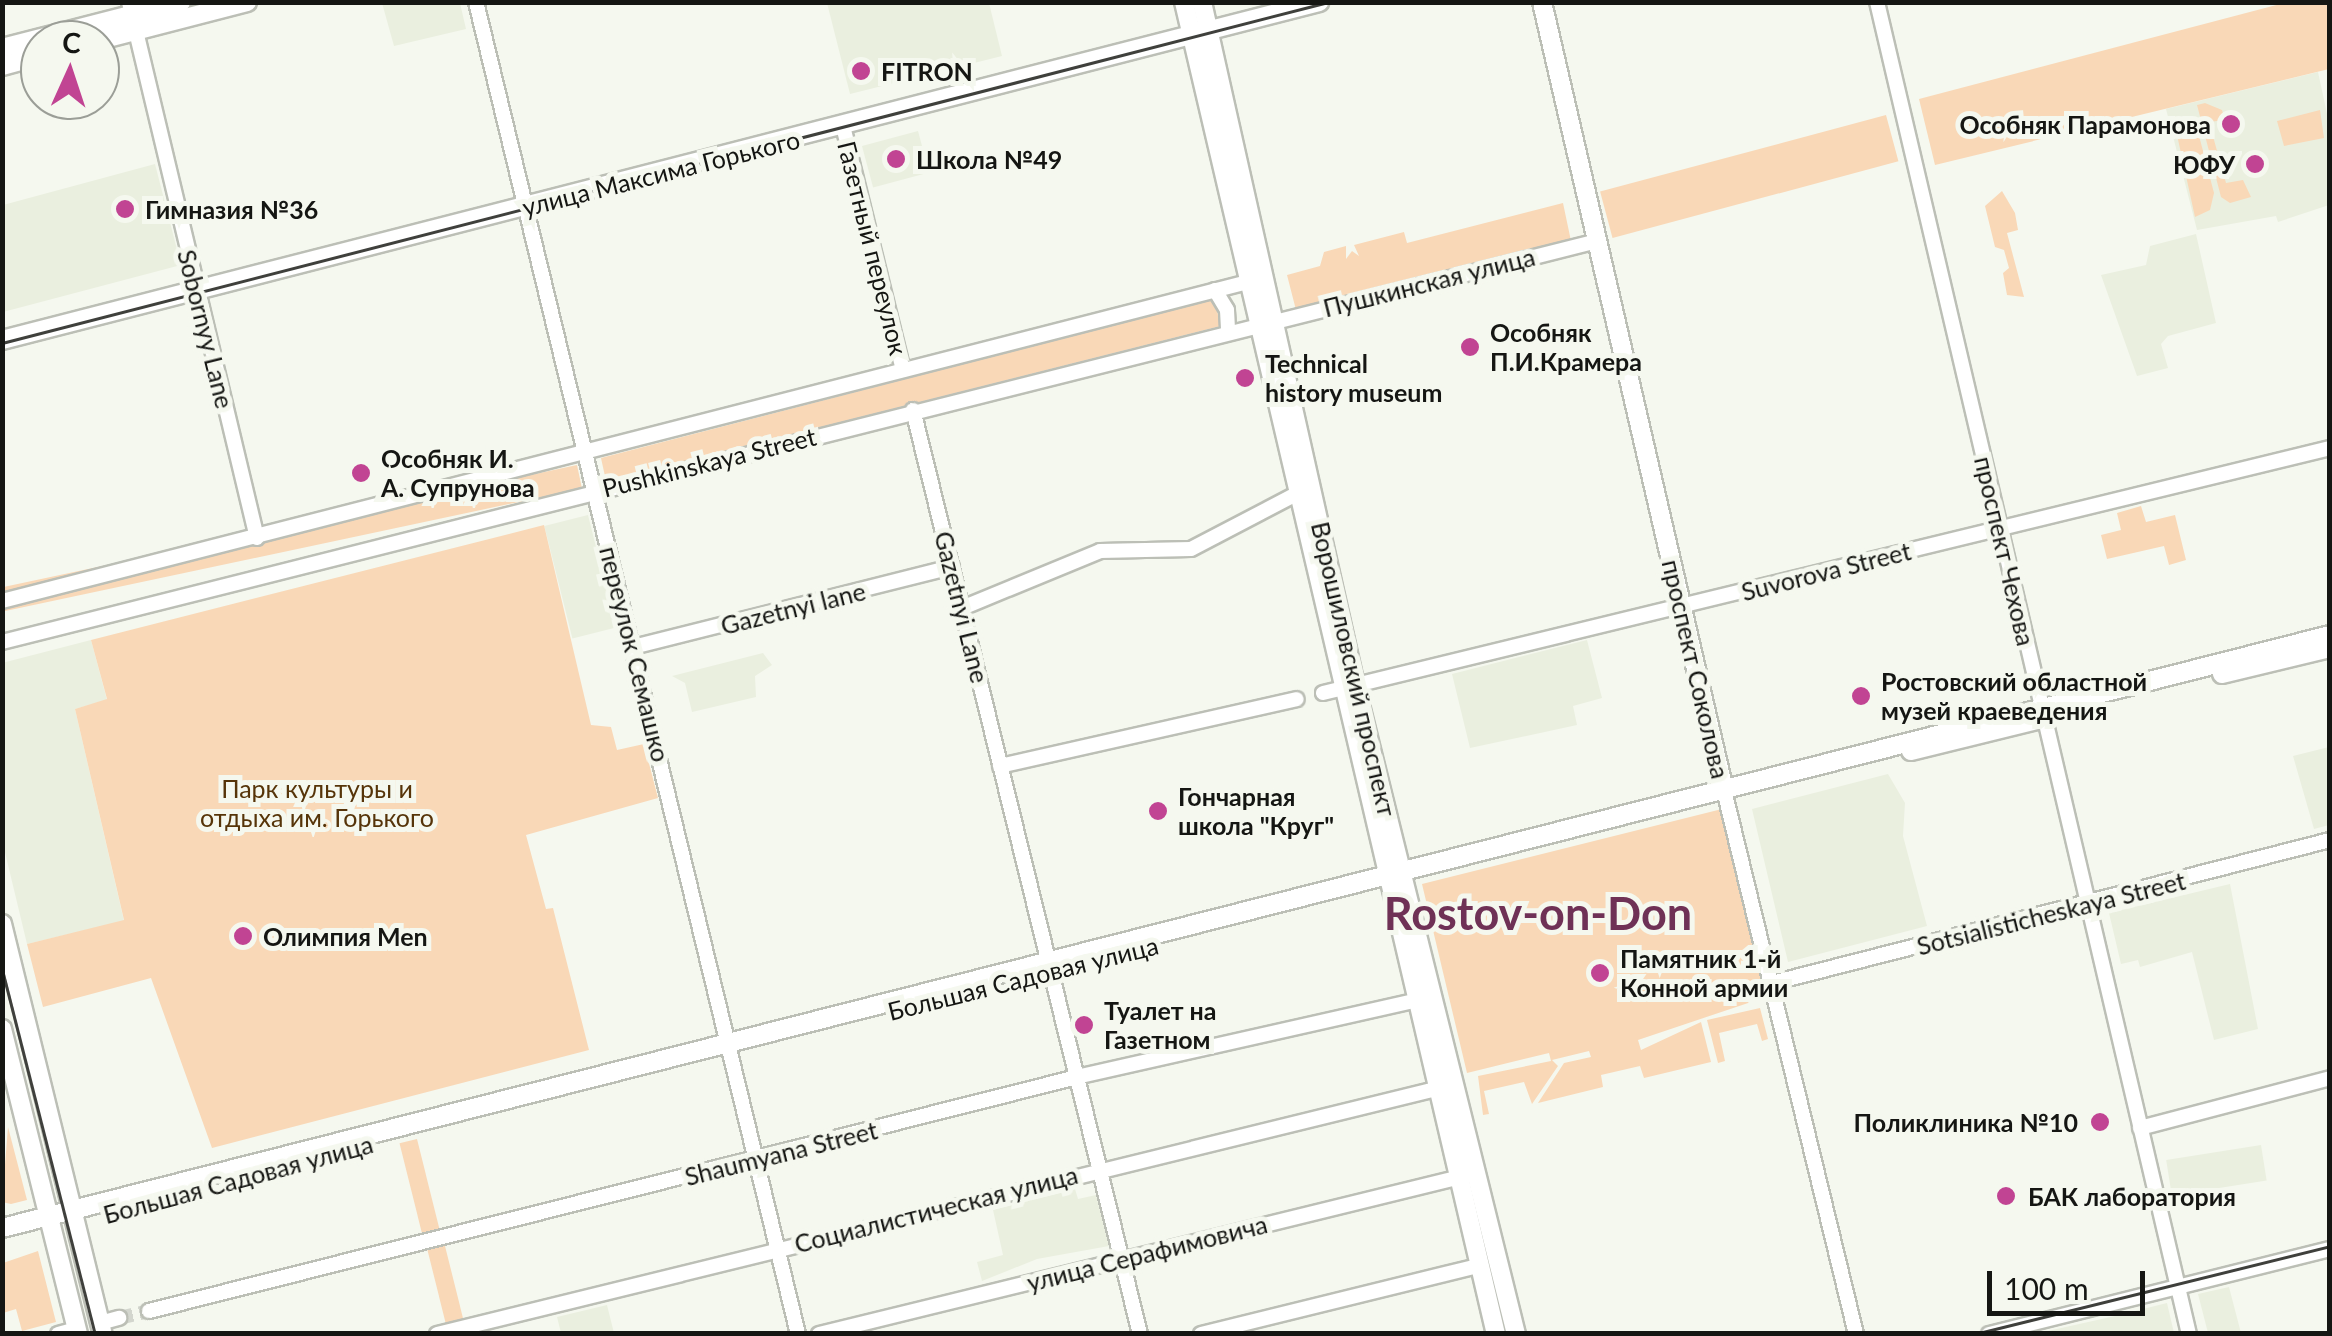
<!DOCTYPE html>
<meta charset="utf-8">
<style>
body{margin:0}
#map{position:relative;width:2332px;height:1336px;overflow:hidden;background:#f5f8ef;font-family:Lato,sans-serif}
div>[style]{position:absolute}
.built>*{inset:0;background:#eaefdf;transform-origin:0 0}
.green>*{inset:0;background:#f9d8b7;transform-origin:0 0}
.minor-tunnel>*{height:14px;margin-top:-7px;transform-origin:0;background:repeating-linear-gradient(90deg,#d3d6ce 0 14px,transparent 0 21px)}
.roads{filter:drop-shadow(2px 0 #bcbfb6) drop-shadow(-2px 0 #bcbfb6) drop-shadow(0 2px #bcbfb6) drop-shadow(0 -2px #bcbfb6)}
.minor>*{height:14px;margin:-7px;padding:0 7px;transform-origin:7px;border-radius:7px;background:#fff}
.major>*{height:18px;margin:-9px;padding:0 9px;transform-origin:9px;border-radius:9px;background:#fff}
.tram>*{height:2.5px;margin:-1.25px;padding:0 1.25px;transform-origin:1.25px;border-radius:1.25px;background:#3f403c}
.dots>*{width:28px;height:28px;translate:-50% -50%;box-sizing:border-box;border:5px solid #f5f8ef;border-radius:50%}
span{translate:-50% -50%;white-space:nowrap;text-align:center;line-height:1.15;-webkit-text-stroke:10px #f5f8ef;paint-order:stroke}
.poi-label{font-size:25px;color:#151613;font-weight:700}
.left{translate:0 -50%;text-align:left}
.right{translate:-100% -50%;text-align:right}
.street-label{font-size:25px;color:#151613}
.park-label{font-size:25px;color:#563409}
.town-label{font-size:45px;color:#6f3156;font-weight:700}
.frame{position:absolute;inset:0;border:5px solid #151613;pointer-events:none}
.north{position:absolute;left:20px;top:20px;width:100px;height:100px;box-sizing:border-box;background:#f5f8ef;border:2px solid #9b9e97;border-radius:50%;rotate:3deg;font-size:28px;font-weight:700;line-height:40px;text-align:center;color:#151613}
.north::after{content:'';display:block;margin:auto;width:35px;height:45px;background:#c14493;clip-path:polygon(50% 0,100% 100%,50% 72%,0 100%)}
.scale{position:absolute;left:1987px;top:1271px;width:158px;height:45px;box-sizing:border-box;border:5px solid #151613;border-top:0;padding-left:12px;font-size:30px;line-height:35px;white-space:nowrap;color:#151613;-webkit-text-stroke:8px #f5f8ef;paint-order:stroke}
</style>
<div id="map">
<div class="built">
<div style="clip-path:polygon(382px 3px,460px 3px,466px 29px,394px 46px)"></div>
<div style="clip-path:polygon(827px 3px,989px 3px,1002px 56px,850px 94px)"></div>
<div style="clip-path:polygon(2318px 72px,2329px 123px,2329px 205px,2278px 222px,2276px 216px,2197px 230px,2166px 109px)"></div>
<div style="left:918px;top:131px;width:43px;height:58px;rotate:75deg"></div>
<div style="clip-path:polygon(155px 164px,181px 265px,3px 312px,3px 205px)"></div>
<div style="clip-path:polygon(2196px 234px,2216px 323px,2168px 336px,2161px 344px,2168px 368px,2137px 376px,2101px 275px,2146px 265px,2150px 246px)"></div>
<div style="left:588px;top:515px;width:116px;height:45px;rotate:76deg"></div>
<div style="clip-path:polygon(91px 640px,107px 700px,75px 709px,124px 921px,27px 944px,3px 844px,2px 663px)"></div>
<div style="clip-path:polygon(1587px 640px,1602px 698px,1573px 706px,1577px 725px,1470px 748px,1452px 674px)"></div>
<div style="clip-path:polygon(763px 653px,772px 665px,755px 676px,756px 697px,692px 712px,685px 683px,672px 676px)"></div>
<div style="clip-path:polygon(2329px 747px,2329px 825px,2314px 829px,2293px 756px)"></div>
<div style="clip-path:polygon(1888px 774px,1905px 803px,1903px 836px,1927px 926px,1788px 962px,1752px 809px)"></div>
<div style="clip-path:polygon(2230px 884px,2258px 1029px,2214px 1040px,2192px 952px,2140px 967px,2138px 960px,2121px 964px,2109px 913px)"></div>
<div style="left:2261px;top:1145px;width:36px;height:96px;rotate:81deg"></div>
<div style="clip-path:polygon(1075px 1189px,1078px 1199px,1096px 1195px,1109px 1246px,1037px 1259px,982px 1281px,977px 1262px,1003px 1255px,993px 1210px)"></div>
<div style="clip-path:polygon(2229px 1287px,2241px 1333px,2208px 1333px,2198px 1294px)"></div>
<div style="clip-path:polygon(2167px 1303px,2174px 1333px,2039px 1333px,2115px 1316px)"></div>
<div style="clip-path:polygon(607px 1305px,614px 1333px,561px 1333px,557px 1317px)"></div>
</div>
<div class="green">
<div style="clip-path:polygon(2284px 3px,2329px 3px,2329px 69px,1935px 165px,1919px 99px)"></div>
<div style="clip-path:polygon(2205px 103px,2222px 110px,2225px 120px,2209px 122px,2226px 183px,2243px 180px,2251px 197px,2230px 203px,2221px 197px,2197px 105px)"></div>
<div style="clip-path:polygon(2320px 110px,2324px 138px,2284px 146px,2277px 121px)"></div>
<div style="left:1886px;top:115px;width:48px;height:296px;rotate:75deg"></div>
<div style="clip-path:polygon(2197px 128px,2214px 193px,2210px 210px,2195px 217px,2177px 135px)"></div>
<div style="clip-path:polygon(2002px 191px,2015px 213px,2018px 230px,2007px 233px,2024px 297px,2007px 295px,2003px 273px,2009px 268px,2004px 250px,1995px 247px,1985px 206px)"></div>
<div style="clip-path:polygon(1563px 203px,1571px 241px,1296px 310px,1287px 275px,1320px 266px,1324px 252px,1346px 246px,1346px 259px,1352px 251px,1359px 256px,1354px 245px,1404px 232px,1407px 243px)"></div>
<div style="clip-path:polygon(1214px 299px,1221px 326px,606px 481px,601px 458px)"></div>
<div style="left:577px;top:465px;width:24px;height:592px;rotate:78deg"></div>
<div style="clip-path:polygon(2141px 506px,2146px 522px,2175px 515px,2186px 560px,2169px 565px,2164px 546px,2107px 559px,2101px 535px,2121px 530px,2117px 513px)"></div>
<div style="clip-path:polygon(544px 525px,591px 725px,611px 727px,617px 750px,644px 744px,658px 798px,526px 835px,546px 909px,553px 908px,589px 1050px,212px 1148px,151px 978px,43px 1007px,27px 944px,124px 920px,75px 709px,107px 699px,91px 640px)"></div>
<div style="clip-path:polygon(1722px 809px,1766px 997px,1638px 1040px,1641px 1050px,1701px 1022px,1711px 1062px,1644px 1078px,1640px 1066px,1601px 1075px,1603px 1087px,1538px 1103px,1564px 1063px,1591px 1057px,1589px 1051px,1552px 1060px,1558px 1066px,1532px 1104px,1524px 1082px,1484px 1091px,1489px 1114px,1483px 1115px,1478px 1076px,1551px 1061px,1549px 1053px,1467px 1073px,1422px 884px)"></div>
<div style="clip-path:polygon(1760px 1008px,1768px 1039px,1762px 1041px,1757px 1024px,1719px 1033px,1725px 1061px,1718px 1063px,1707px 1020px)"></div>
<div style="clip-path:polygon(8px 1127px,27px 1200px,11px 1204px,2px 1202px)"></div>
<div style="left:417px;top:1139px;width:94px;height:18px;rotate:76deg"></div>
<div style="left:444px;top:1242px;width:80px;height:18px;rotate:76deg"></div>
<div style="clip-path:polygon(38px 1251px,56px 1322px,22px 1331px,16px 1309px,3px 1313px,3px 1263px)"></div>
</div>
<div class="minor-tunnel">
<div style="left:119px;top:1318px;width:31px;rotate:-13deg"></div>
</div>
<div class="roads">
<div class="minor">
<div style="left:129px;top:2px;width:551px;rotate:76.57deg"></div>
<div style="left:476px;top:2px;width:1370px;rotate:76.41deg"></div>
<div style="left:1877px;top:2px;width:1368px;rotate:76.82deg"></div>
<div style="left:843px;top:126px;width:251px;rotate:76.2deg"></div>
<div style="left:1215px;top:290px;width:23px;rotate:59deg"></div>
<div style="left:1227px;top:310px;width:20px;rotate:87deg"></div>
<div style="left:913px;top:410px;width:951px;rotate:76.2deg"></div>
<div style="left:2px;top:601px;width:1294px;rotate:-14.36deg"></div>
<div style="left:962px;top:608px;width:149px;rotate:-22.4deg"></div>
<div style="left:1100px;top:551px;width:91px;rotate:-1.3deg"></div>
<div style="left:1191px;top:549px;width:123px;rotate:-27.6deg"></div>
<div style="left:2px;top:642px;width:1645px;rotate:-14.11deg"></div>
<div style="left:633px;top:647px;width:329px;rotate:-14.1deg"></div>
<div style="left:1323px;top:693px;width:1036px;rotate:-13.67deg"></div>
<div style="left:1000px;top:766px;width:304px;rotate:-12.7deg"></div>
<div style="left:1723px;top:786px;width:564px;rotate:76.36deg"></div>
<div style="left:1772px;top:983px;width:576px;rotate:-14.37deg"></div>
<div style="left:2140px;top:1128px;width:196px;rotate:-14.7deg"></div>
<div style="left:149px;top:1311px;width:961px;rotate:-14.15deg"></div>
<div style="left:1081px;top:1076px;width:342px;rotate:-12.7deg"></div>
<div style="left:100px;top:1323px;width:20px;rotate:-15deg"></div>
<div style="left:58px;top:1334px;width:20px;rotate:-15deg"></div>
<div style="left:437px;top:1334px;width:1029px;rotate:-13.78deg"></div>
<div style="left:819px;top:1334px;width:669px;rotate:-13.75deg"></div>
<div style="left:1201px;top:1334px;width:285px;rotate:-13.8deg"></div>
<div style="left:1989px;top:1334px;width:351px;rotate:-14deg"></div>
</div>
<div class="major">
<div style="left:1184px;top:2px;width:1368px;rotate:76.82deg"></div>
<div style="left:1202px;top:2px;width:700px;rotate:77.37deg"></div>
<div style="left:1355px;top:685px;width:669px;rotate:76.07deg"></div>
<div style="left:1542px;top:2px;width:805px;rotate:77deg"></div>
<div style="left:100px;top:40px;width:152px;rotate:-14.5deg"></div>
<div style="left:2px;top:48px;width:185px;rotate:-14.4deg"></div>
<div style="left:2px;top:66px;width:39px;rotate:-15deg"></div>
<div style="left:2px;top:340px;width:1360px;rotate:-14.39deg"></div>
<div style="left:2222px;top:674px;width:111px;rotate:-13.5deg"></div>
<div style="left:1911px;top:751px;width:134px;rotate:-13.8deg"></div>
<div style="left:2px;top:924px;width:422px;rotate:76.2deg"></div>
<div style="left:2px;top:1029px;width:314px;rotate:76deg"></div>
<div style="left:2px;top:1228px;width:2402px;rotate:-14.29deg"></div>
</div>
</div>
<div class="tram">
<div style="left:2px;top:343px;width:1369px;rotate:-14.42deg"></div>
<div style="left:2px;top:968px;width:378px;rotate:75.7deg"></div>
<div style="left:1975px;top:1334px;width:366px;rotate:-13.9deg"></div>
</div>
<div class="dots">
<div style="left:861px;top:71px;background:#c14493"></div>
<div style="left:2231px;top:124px;background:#c14493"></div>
<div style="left:896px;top:159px;background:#c14493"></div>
<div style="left:2255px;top:164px;background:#c14493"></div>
<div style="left:125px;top:209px;background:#c14493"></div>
<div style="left:1470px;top:347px;background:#c14493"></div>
<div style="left:1245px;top:378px;background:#c14493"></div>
<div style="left:361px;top:473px;background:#c14493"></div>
<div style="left:1861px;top:696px;background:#c14493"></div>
<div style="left:1158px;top:811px;background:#c14493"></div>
<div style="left:243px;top:936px;background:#c14493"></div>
<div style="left:1600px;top:973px;background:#c14493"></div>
<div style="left:1084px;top:1025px;background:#c14493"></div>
<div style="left:2100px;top:1122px;background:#c14493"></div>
<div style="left:2006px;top:1196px;background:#c14493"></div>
</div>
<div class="poi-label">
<span class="left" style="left:881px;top:71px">FITRON</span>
<span class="right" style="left:2211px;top:124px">Особняк Парамонова</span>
<span class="left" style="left:916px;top:159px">Школа №49</span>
<span class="right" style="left:2235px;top:164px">ЮФУ</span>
<span class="left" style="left:145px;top:209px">Гимназия №36</span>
<span class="left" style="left:1490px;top:347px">Особняк<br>П.И.Крамера</span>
<span class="left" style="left:1265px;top:378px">Technical<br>history museum</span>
<span class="left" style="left:381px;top:473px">Особняк И.<br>А. Супрунова</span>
<span class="left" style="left:1881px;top:696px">Ростовский областной<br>музей краеведения</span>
<span class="left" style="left:1178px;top:811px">Гончарная<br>школа "Круг"</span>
<span class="left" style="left:263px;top:936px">Олимпия Men</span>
<span class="left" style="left:1620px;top:973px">Памятник 1-й<br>Конной армии</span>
<span class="left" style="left:1104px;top:1025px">Туалет на<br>Газетном</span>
<span class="right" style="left:2078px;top:1122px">Поликлиника №10</span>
<span class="left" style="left:2028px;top:1196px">БАК лаборатория</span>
</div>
<div class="street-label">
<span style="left:661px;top:173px;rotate:-14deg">улица Максима Горького</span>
<span style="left:873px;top:248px;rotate:76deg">Газетный переулок</span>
<span style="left:1429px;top:282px;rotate:-14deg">Пушкинская улица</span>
<span style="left:206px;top:329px;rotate:76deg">Sobornyy Lane</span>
<span style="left:709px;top:462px;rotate:-14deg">Pushkinskaya Street</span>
<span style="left:2005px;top:551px;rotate:77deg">проспект Чехова</span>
<span style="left:1826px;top:571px;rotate:-14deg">Suvorova Street</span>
<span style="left:962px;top:607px;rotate:76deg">Gazetnyi Lane</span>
<span style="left:793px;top:608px;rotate:-14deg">Gazetnyi lane</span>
<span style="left:635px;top:654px;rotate:76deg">переулок Семашко</span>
<span style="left:1354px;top:669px;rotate:77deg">Ворошиловский проспект</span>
<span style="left:1696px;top:669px;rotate:77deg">проспект Соколова</span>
<span style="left:2051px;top:913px;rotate:-14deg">Sotsialisticheskaya Street</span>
<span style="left:1023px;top:978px;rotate:-14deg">Большая Садовая улица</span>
<span style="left:781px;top:1153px;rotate:-14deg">Shaumyana Street</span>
<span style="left:238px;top:1179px;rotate:-15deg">Большая Садовая улица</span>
<span style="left:936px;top:1209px;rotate:-14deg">Социалистическая улица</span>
<span style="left:1147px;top:1253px;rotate:-14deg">улица Серафимовича</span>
</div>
<div class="park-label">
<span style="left:317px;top:803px">Парк культуры и<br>отдыха им. Горького</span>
</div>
<div class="town-label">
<span style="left:1538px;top:914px">Rostov-on-Don</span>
</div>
<div class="frame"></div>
<div class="north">С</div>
<div class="scale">100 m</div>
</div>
